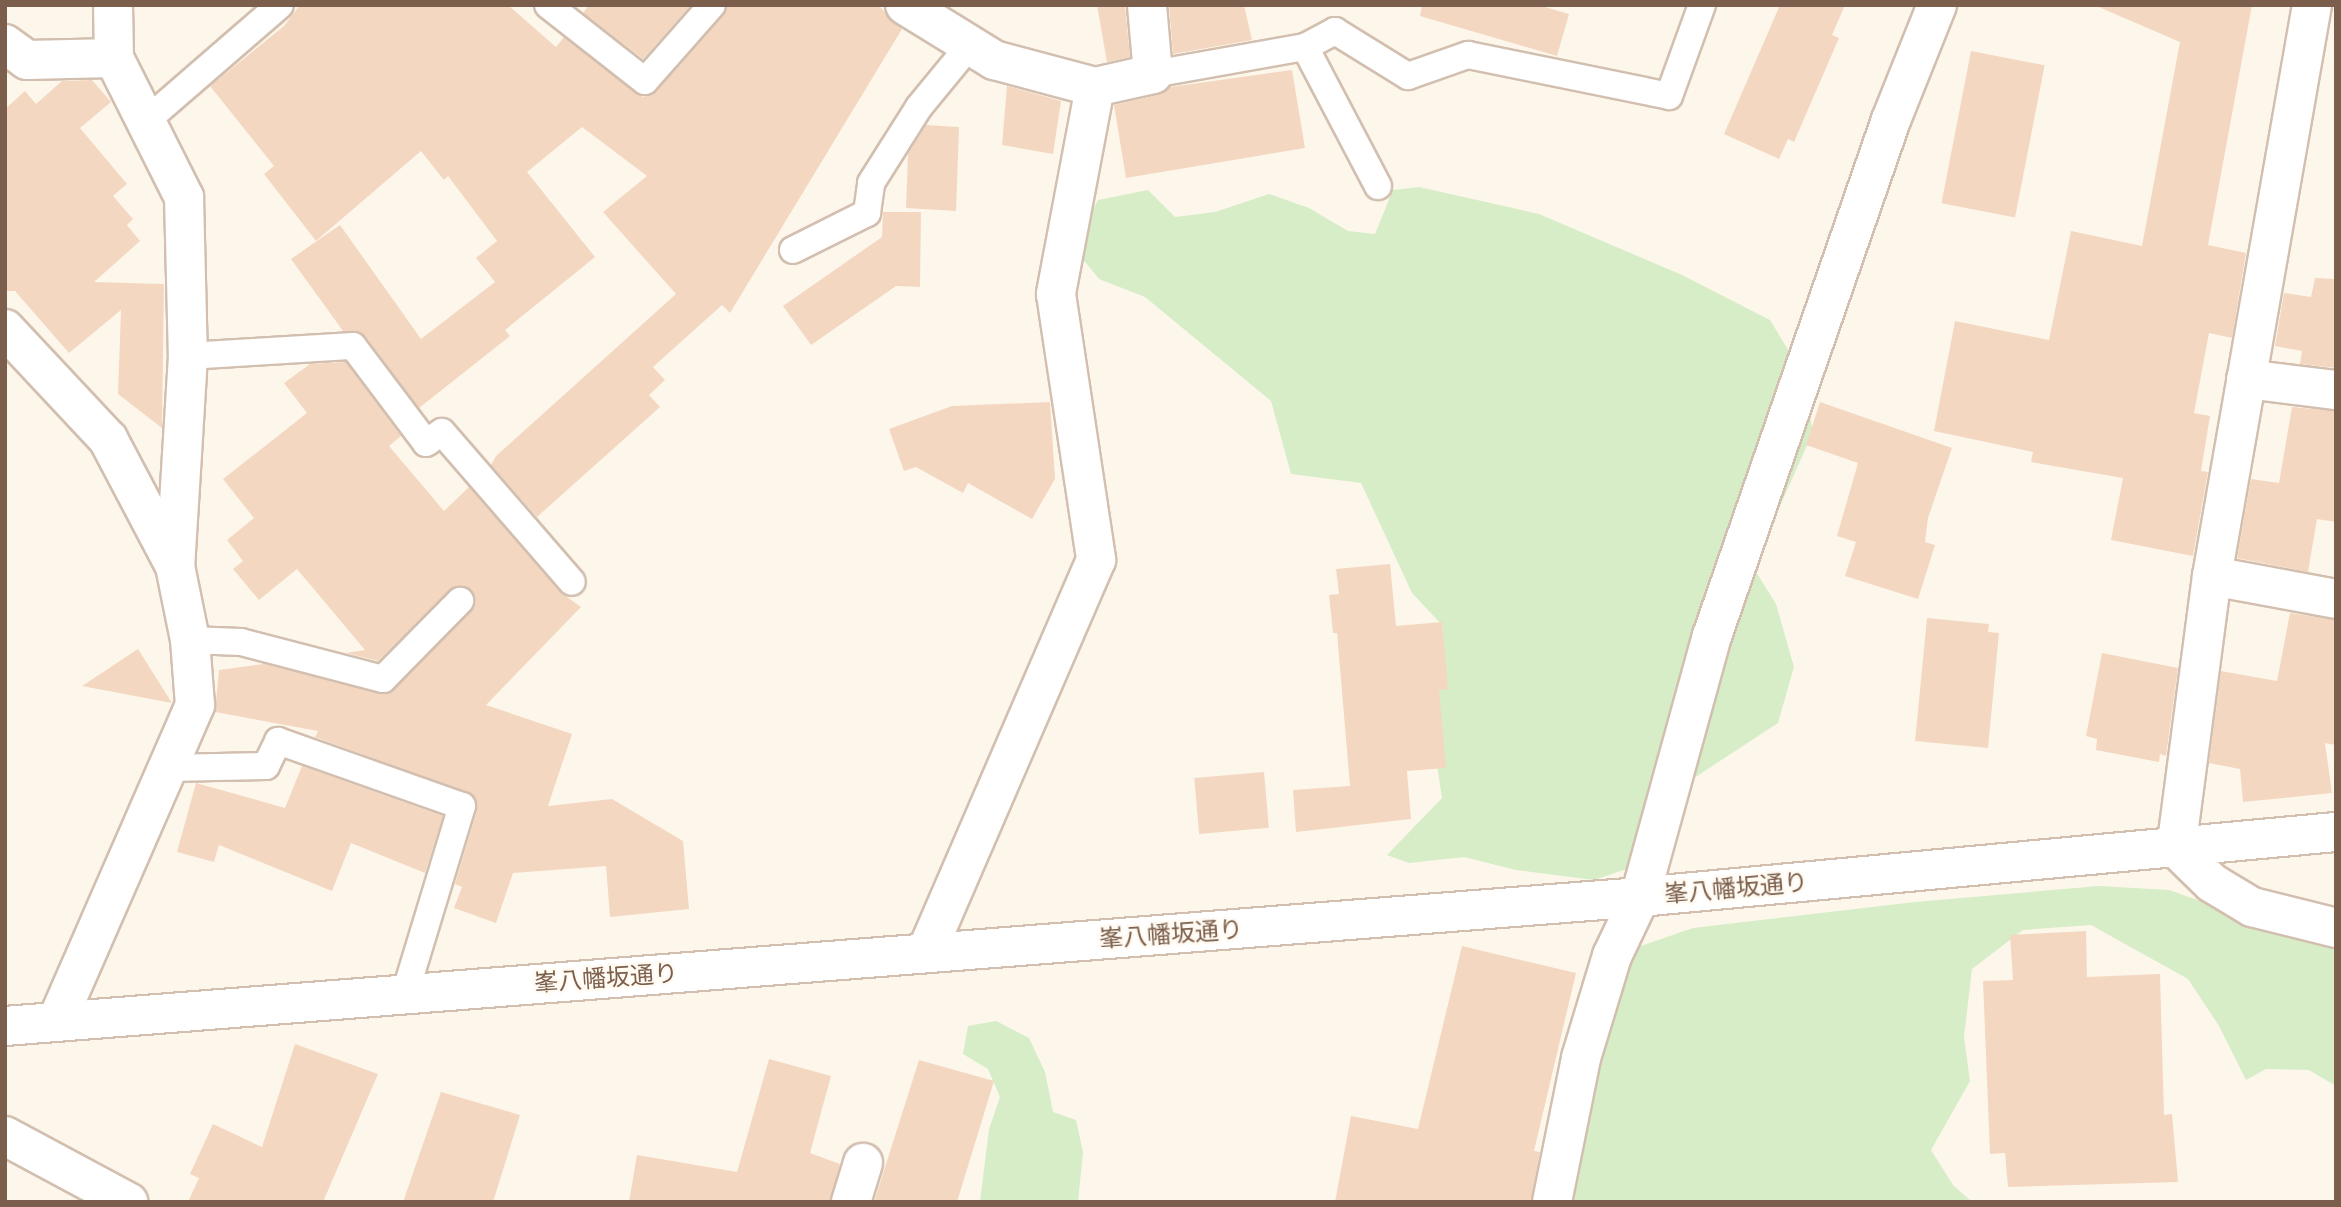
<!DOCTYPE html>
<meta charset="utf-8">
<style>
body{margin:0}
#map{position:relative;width:2341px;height:1207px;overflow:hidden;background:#fdf7eb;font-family:Jost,"Noto Sans JP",sans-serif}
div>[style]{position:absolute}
.green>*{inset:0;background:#d6edc8}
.building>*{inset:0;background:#f4d7c1;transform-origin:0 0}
.roads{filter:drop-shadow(2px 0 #d2bfaf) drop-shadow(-2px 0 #d2bfaf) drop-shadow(0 2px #d2bfaf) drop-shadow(0 -2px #d2bfaf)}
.service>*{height:26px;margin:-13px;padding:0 13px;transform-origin:13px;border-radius:13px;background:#fff}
.minor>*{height:38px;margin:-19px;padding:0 19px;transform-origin:19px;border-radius:19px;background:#fff}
.tertiary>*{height:38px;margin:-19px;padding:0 19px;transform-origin:19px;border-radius:19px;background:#fff}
span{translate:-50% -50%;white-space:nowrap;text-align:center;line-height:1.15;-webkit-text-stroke:5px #fffaf2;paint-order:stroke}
.street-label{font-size:24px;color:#7b5e4b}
.frame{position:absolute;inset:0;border:7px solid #7b5e4b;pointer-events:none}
</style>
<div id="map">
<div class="green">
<div style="clip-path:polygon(1419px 187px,1539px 214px,1682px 275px,1770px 320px,1801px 371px,1813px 432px,1753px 567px,1776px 604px,1794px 667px,1778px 723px,1694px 778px,1668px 855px,1594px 880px,1516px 870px,1464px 857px,1409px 863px,1387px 855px,1442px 798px,1431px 725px,1443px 626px,1412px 593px,1361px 483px,1291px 474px,1271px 401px,1145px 297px,1099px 279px,1073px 247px,1098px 200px,1148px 190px,1175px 217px,1215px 212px,1269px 194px,1309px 208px,1348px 231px,1375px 234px,1393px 190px)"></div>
<div style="clip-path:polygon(2099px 886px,2169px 890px,2220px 908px,2336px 911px,2336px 1086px,2309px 1070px,2266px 1069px,2246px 1080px,2219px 1026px,2188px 979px,2091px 925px,2023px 930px,1972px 969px,1964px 1037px,1970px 1081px,1931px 1150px,1953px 1185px,1972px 1202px,1572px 1202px,1609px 1020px,1635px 948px,1693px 928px,1915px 902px)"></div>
<div style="clip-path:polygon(996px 1021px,1029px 1038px,1045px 1072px,1053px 1112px,1076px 1120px,1083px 1152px,1078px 1202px,980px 1202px,989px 1129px,1000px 1097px,988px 1069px,963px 1054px,968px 1026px)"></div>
</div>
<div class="building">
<div style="clip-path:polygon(300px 5px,508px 5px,556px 47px,564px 37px,643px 97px,657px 91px,724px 15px,727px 5px,878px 5px,902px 29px,730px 313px,722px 305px,653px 367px,665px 380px,649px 395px,660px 407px,537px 517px,491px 465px,496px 456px,676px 294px,603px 212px,647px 176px,582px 127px,527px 172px,595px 257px,505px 330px,510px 336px,419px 408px,366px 337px,343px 331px,291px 259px,340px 225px,421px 339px,495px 282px,476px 258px,497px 241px,448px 176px,444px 180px,421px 151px,316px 241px,264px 174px,274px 166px,210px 86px,284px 26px)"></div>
<div style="clip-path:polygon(589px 5px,691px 5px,643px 59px,583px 13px)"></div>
<div style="clip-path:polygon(1097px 5px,1125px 5px,1130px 57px,1107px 62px)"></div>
<div style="clip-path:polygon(1169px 5px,1244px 5px,1252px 40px,1173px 54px)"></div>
<div style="clip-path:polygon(1422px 5px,1538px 5px,1569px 14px,1557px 56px,1420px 16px)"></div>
<div style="clip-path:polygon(1780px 5px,1845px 5px,1832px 35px,1839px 38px,1794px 142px,1788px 139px,1779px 159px,1724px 134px)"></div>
<div style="clip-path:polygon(2094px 5px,2252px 5px,2208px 245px,2246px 253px,2232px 338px,2209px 333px,2194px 413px,2210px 416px,2201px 471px,2208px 472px,2193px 556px,2111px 540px,2123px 478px,2031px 462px,2033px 452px,1934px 431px,1955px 321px,2049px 340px,2071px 231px,2142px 246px,2180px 42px)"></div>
<div style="left:1971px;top:51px;width:75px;height:155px;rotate:11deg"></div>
<div style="clip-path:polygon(1292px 70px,1305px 148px,1126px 178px,1114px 105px,1158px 95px,1170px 87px)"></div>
<div style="clip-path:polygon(92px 80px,111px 102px,80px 128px,127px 184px,113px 196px,133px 219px,127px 225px,140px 241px,94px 282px,164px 284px,162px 428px,118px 394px,121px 310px,69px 353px,15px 291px,5px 291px,5px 109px,25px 91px,36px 104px,62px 81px)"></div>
<div style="clip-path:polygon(1007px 86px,1061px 101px,1053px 154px,1002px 145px)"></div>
<div style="clip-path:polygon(926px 125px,959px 127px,956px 211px,906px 208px,908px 154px)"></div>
<div style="clip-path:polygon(883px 212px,921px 212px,920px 287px,896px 286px,811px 345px,783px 306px,882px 237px)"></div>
<div style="clip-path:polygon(2315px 278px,2336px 279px,2336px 368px,2300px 364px,2302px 351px,2275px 346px,2284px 293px,2311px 297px)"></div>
<div style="clip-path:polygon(346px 362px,401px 436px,389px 446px,444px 511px,469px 487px,560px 592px,581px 607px,486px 705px,572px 734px,548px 806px,612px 799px,683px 841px,689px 909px,610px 917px,606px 866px,513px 873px,496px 923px,454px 908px,462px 887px,455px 884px,477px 810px,473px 795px,315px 737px,318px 731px,215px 712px,219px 670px,264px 664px,388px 694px,475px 606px,471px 590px,455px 586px,378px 661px,346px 653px,365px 650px,297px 569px,259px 600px,233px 569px,243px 561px,227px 540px,254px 518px,223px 479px,307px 413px,284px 383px,310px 364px)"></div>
<div style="clip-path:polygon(1050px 402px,1055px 479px,1032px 519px,968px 483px,963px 493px,916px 467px,904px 471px,889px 429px,952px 406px)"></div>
<div style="clip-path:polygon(1820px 402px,1952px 448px,1928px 518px,1925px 542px,1935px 545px,1918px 599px,1845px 576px,1856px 542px,1837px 536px,1858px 463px,1806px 445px)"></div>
<div style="clip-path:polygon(2292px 407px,2336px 411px,2336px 522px,2317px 519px,2308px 572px,2237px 558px,2251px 479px,2279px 483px)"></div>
<div style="clip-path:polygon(1390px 564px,1396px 626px,1442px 622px,1448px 689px,1439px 690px,1446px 768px,1407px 771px,1411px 819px,1296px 832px,1293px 790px,1350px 786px,1337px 633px,1333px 633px,1329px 595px,1339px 594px,1336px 569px)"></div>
<div style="clip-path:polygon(2290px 613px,2336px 620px,2336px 745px,2325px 743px,2332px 793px,2243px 802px,2240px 769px,2209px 763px,2221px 671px,2277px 681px)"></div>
<div style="clip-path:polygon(1927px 618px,1989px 624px,1988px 632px,1999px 633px,1988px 748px,1915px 741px)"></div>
<div style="clip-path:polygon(138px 649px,172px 703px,82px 686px)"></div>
<div style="clip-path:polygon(2102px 653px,2178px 668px,2166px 756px,2160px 754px,2159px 762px,2096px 750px,2097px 739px,2086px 736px)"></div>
<div style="clip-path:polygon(302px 766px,443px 816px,425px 873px,351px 843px,332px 891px,219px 845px,214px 862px,177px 852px,196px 783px,285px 808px)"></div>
<div style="left:1264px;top:772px;width:56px;height:70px;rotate:85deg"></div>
<div style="clip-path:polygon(2086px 931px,2087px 977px,2160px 974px,2164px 1115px,2172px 1114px,2178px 1182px,2008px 1187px,2005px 1153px,1990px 1154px,1983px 981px,2013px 980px,2010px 935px)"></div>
<div style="clip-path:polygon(1462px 946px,1576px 973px,1534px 1151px,1540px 1152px,1531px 1202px,1335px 1202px,1351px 1116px,1418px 1129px)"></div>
<div style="clip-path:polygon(295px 1044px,378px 1074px,323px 1202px,188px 1202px,199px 1178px,190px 1174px,213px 1124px,262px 1147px)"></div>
<div style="clip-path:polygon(769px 1059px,831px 1076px,810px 1153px,840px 1164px,830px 1202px,629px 1202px,637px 1155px,737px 1172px)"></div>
<div style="clip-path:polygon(919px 1060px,994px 1081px,957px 1202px,874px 1202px)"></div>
<div style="clip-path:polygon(441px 1092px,520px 1115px,493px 1202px,403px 1202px)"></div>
</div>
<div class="roads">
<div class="service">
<div style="left:548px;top:5px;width:123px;rotate:38.1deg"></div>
<div style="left:645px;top:81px;width:101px;rotate:-48.6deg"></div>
<div style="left:1305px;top:47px;width:157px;rotate:62.3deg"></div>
<div style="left:1153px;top:74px;width:154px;rotate:-10.1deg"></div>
<div style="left:1305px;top:47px;width:34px;rotate:-28deg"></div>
<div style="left:1335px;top:31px;width:86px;rotate:31.7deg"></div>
<div style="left:1408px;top:76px;width:64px;rotate:-19.3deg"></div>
<div style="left:1468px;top:55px;width:205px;rotate:11.5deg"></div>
<div style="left:1669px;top:96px;width:97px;rotate:-70.1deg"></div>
<div style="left:146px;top:121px;width:177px;rotate:-40.9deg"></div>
<div style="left:793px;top:250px;width:83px;rotate:-26.6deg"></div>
<div style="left:867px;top:213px;width:30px;rotate:-82deg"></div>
<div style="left:871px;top:183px;width:90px;rotate:-57.7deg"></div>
<div style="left:919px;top:107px;width:80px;rotate:-50.6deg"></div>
<div style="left:188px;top:356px;width:165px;rotate:-3.5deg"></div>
<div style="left:353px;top:346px;width:121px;rotate:53deg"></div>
<div style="left:426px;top:443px;width:19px;rotate:-35deg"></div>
<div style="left:442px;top:432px;width:198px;rotate:49.1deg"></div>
<div style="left:190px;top:640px;width:51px;rotate:2.2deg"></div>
<div style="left:241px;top:642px;width:147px;rotate:14.6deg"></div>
<div style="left:383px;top:679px;width:110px;rotate:-45.4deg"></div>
<div style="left:167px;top:768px;width:99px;rotate:-1.2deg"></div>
<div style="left:266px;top:766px;width:28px;rotate:-64deg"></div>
<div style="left:278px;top:741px;width:195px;rotate:19.5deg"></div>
<div style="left:462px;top:806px;width:196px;rotate:106.9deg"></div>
</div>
<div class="minor">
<div style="left:113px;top:5px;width:53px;rotate:88.9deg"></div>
<div style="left:905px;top:5px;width:105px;rotate:31.7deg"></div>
<div style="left:994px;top:60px;width:105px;rotate:15deg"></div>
<div style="left:1095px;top:87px;width:211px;rotate:100.7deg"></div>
<div style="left:1056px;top:294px;width:269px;rotate:81.4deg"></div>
<div style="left:1096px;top:560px;width:428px;rotate:113.4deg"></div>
<div style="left:2312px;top:5px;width:580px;rotate:99.93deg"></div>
<div style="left:2212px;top:576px;width:274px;rotate:97.5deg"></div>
<div style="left:2176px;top:848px;width:50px;rotate:44.2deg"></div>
<div style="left:2212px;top:883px;width:47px;rotate:31deg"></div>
<div style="left:2252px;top:907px;width:87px;rotate:14deg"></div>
<div style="left:5px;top:44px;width:27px;rotate:36deg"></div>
<div style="left:27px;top:60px;width:87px;rotate:-1.3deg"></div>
<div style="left:114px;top:58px;width:156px;rotate:63.3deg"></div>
<div style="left:184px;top:197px;width:159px;rotate:88.6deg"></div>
<div style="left:188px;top:356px;width:210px;rotate:93.5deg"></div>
<div style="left:175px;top:566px;width:76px;rotate:78.5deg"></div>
<div style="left:190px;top:640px;width:65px;rotate:85.6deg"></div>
<div style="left:195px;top:705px;width:345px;rotate:113.6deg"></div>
<div style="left:1095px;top:87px;width:59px;rotate:-12.6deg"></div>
<div style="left:1153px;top:74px;width:69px;rotate:-95deg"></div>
<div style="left:5px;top:329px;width:151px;rotate:46.9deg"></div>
<div style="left:108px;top:439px;width:144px;rotate:62.2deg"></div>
<div style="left:2246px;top:379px;width:91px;rotate:7deg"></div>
<div style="left:2212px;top:576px;width:126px;rotate:10.5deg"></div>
<div style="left:5px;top:1136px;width:140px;rotate:28.2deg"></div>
<div style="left:851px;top:1202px;width:41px;rotate:-72.9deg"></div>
<div style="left:1552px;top:1202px;width:147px;rotate:-78.6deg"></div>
<div style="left:1581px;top:1058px;width:107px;rotate:-73.1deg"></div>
<div style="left:1612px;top:956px;width:65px;rotate:-64.6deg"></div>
<div style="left:1640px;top:897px;width:271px;rotate:-74.6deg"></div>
<div style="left:1712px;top:636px;width:546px;rotate:-70.87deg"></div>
<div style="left:1891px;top:120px;width:124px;rotate:-68.2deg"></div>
</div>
<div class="tertiary">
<div style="left:5px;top:1026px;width:1640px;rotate:-4.51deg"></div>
<div style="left:1640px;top:897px;width:699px;rotate:-5.34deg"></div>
</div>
</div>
<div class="street-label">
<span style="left:1736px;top:888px;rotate:-5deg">峯八幡坂通り</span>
<span style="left:1171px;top:934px;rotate:-4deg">峯八幡坂通り</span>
<span style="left:606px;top:978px;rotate:-4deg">峯八幡坂通り</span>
</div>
<div class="frame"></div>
</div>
